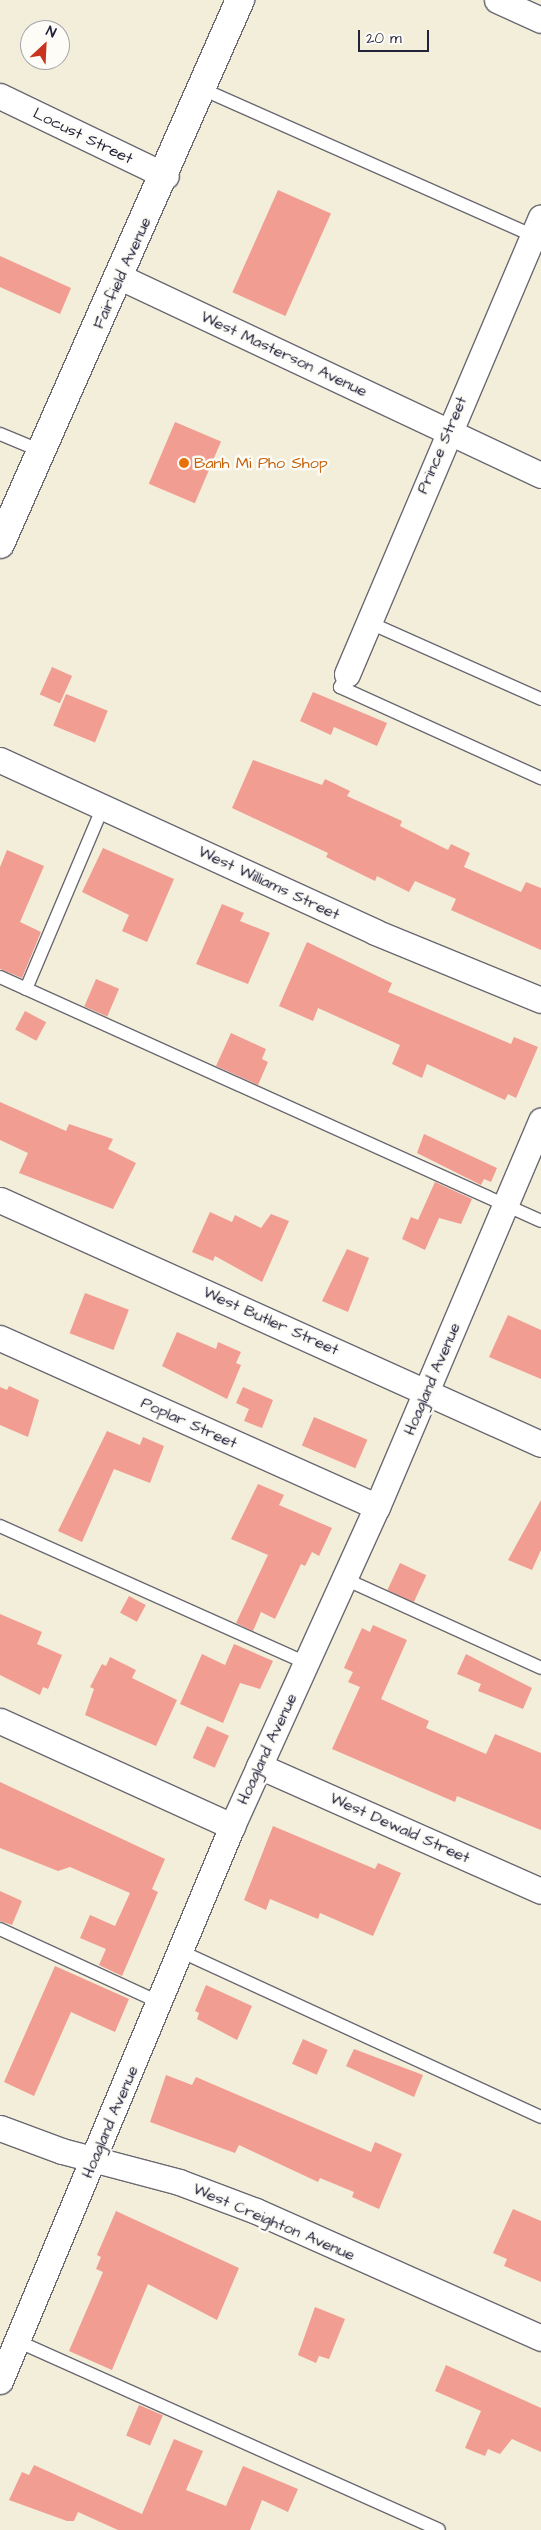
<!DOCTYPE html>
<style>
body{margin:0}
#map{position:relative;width:541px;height:2530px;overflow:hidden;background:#f2eed9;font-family:"Architects Daughter",sans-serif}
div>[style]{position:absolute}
.building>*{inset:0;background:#f29d92;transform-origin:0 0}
.roads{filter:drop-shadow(1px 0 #6b6972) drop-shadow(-1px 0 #6b6972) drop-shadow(0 1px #6b6972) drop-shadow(0 -1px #6b6972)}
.service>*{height:12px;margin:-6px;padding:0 6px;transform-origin:6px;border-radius:6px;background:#fff}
.minor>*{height:25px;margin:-12.5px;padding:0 12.5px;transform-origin:12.5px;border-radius:12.5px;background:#fff}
.secondary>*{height:28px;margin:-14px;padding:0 14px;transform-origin:14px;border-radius:14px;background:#fff}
.dots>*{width:14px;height:14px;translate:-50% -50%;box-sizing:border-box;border:2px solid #fdfcf7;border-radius:50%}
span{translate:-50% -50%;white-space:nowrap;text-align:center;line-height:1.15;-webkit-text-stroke:5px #fdfcf7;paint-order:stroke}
.street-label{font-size:16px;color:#22223b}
.food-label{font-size:16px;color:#c56008}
.left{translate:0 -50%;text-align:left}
.north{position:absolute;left:20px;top:20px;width:50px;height:50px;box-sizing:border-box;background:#fdfcf7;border:1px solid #a5a5ac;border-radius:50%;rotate:25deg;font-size:14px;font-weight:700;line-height:20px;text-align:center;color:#22223b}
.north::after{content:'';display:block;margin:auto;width:18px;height:22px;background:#c8321e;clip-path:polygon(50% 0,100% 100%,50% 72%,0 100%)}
.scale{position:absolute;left:358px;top:30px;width:71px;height:22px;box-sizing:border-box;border:2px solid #22223b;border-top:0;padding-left:6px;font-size:15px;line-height:18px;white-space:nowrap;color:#22223b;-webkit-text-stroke:4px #fdfcf7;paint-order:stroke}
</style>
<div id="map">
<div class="building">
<div style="left:278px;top:190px;width:58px;height:112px;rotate:24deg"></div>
<div style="clip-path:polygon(0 256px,71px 288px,60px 314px,0 287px)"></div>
<div style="left:175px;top:422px;width:50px;height:67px;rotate:23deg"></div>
<div style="left:52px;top:667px;width:22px;height:30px;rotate:24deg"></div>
<div style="clip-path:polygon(313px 692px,387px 723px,377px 746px,334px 727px,331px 735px,300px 721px)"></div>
<div style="left:66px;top:694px;width:45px;height:34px;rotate:22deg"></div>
<div style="clip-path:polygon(253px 760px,322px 785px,325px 779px,350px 791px,347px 796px,402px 821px,400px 826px,448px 850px,451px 844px,470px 853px,464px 867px,521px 892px,526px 882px,541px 888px,541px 950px,451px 910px,456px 899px,415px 881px,409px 892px,377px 876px,375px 881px,326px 857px,328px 853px,232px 808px)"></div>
<div style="clip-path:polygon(103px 848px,174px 879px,147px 942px,122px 931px,129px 915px,82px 892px)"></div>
<div style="clip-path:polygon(7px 850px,44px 866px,20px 922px,41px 932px,22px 978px,0 969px,0 867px)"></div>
<div style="clip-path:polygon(222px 904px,244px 913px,240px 921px,270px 933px,248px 984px,196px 964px)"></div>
<div style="clip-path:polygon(307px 942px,392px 983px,388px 992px,511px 1044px,514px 1037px,538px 1047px,516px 1098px,508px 1094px,505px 1100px,427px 1064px,422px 1078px,392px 1064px,400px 1045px,318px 1008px,313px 1021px,279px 1006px)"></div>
<div style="left:96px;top:979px;width:25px;height:30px;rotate:23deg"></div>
<div style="left:25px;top:1011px;width:24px;height:21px;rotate:28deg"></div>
<div style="clip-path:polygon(231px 1033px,266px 1049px,262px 1059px,268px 1062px,258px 1085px,216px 1066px)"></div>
<div style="clip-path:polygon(0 1102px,66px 1131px,69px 1124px,113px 1139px,108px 1149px,136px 1163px,113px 1209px,19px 1173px,28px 1153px,0 1140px)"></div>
<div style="clip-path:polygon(424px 1134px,497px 1168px,491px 1182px,484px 1179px,481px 1185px,417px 1153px)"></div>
<div style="clip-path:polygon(435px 1182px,472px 1199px,461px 1224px,439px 1218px,425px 1250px,402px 1239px,411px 1217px,418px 1220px)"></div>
<div style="clip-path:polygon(210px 1212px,232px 1222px,235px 1215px,261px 1228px,271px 1214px,289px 1221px,262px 1282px,215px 1256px,213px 1261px,192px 1252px)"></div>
<div style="clip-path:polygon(347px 1249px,369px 1258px,348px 1312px,322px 1301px)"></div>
<div style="left:85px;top:1293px;width:47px;height:43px;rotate:21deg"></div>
<div style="clip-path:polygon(508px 1315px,541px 1330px,541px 1379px,489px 1357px)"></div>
<div style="clip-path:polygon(177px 1332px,216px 1349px,218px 1342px,241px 1352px,236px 1363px,241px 1365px,227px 1399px,162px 1366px)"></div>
<div style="clip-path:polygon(9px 1386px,39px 1400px,28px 1437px,0 1425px,0 1387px,7px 1390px)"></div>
<div style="clip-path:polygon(243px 1387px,273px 1400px,262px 1428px,244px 1421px,249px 1409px,236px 1403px)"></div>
<div style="left:314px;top:1417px;width:58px;height:31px;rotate:23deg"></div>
<div style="clip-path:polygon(107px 1431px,140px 1445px,143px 1437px,164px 1446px,150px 1483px,114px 1469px,82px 1542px,58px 1531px)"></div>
<div style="clip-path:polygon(258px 1484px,284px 1495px,279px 1505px,332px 1528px,319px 1556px,312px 1552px,305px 1566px,301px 1564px,275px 1619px,261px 1612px,253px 1631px,236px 1623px,268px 1555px,231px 1539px)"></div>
<div style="clip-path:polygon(541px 1500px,541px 1550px,532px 1570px,508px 1560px)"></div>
<div style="left:400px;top:1563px;width:29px;height:30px;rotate:25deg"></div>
<div style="left:129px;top:1596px;width:19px;height:19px;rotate:28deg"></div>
<div style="clip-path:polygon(0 1614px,42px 1632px,37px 1644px,62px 1655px,48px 1689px,43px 1687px,40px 1695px,0 1675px)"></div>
<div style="clip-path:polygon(373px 1625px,407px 1640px,381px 1699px,429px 1721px,426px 1728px,486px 1754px,495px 1734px,541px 1753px,541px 1830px,457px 1796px,455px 1802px,332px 1749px,360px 1687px,348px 1682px,353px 1672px,344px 1668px,362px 1628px,370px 1632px)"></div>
<div style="clip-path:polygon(234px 1644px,273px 1661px,260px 1689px,240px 1683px,223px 1723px,180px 1704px,202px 1654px,225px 1665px)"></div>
<div style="clip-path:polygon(466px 1654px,532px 1688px,523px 1709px,478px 1691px,481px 1684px,457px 1674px)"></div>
<div style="clip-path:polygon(110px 1657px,136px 1670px,132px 1678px,177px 1700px,156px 1746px,85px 1715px,94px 1689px,90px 1687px,102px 1664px,106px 1666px)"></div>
<div style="left:207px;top:1726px;width:24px;height:35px;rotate:24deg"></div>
<div style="clip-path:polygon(0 1782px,165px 1859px,152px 1889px,158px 1892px,122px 1976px,99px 1965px,106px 1949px,80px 1938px,90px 1915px,115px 1926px,130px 1893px,70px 1867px,58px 1871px,0 1848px)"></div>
<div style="clip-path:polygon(273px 1826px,375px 1869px,378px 1863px,401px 1873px,373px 1936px,320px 1913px,318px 1919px,270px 1899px,266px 1910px,244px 1900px)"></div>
<div style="clip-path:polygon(0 1891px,22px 1901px,12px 1925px,0 1921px)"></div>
<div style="clip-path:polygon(55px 1966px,129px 1999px,115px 2032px,71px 2012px,34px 2096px,4px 2082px)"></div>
<div style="clip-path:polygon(206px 1985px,252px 2006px,237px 2040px,197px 2019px,199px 2013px,195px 2011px)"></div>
<div style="left:303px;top:2039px;width:27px;height:27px;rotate:24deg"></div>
<div style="clip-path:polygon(354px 2049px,423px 2075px,414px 2097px,346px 2066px)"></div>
<div style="clip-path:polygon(166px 2075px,192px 2085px,196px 2077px,371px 2152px,375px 2142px,402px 2154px,379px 2209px,352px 2197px,354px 2192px,320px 2178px,318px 2182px,239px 2145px,235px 2153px,150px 2122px)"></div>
<div style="clip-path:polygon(513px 2209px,541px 2221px,541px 2282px,504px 2266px,507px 2259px,493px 2253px)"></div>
<div style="clip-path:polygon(116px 2211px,239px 2268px,217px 2320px,148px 2284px,112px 2370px,69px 2351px,103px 2272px,96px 2269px,101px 2257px,97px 2255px)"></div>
<div style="clip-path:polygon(315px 2307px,345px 2319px,329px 2359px,319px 2356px,316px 2363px,298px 2355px)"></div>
<div style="clip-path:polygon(446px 2365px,541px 2408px,541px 2452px,512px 2439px,500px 2454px,488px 2449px,485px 2456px,465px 2448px,481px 2411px,435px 2391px)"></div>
<div style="left:139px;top:2405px;width:26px;height:33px;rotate:23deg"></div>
<div style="clip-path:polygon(174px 2439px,203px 2451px,186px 2490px,226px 2506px,243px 2466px,298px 2489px,288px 2512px,262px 2500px,250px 2530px,118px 2530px,78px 2512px,74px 2521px,67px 2521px,9px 2500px,22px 2472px,29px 2475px,34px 2465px,142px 2514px)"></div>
</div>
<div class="roads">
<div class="service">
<div style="left:202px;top:89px;width:365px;rotate:23.9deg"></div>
<div style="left:0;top:434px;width:44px;rotate:22.5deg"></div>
<div style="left:368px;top:622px;width:189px;rotate:24deg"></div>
<div style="left:347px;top:674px;width:15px;rotate:118deg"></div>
<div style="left:340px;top:687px;width:221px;rotate:24.4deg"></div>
<div style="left:0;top:977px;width:593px;rotate:24.28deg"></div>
<div style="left:26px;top:989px;width:198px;rotate:-67.1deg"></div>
<div style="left:0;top:1526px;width:335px;rotate:24.1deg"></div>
<div style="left:345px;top:1579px;width:215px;rotate:24.4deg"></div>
<div style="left:0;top:1929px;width:175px;rotate:24.7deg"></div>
<div style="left:180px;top:1951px;width:397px;rotate:24.7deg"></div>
<div style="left:17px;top:2341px;width:462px;rotate:24.1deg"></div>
</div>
<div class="minor">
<div style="left:497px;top:0;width:48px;rotate:24.4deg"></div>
<div style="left:0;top:96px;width:184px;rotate:25.7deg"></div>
<div style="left:120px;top:277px;width:465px;rotate:25.2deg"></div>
<div style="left:347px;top:674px;width:496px;rotate:-67deg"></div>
<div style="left:0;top:760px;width:413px;rotate:24.6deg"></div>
<div style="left:375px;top:932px;width:179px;rotate:22.3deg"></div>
<div style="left:0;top:1200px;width:593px;rotate:24.28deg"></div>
<div style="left:0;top:1338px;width:413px;rotate:24.1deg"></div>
<div style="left:0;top:1721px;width:255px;rotate:24.4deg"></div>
<div style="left:259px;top:1766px;width:308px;rotate:23.9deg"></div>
<div style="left:0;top:2128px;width:66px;rotate:20.4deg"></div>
<div style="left:62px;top:2151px;width:121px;rotate:14.8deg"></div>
<div style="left:179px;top:2182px;width:82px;rotate:20.6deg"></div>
<div style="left:256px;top:2211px;width:312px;rotate:24deg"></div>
<div style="left:0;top:2381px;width:602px;rotate:-67.31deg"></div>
<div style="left:232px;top:1826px;width:350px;rotate:-65.6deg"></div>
<div style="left:377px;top:1507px;width:420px;rotate:-67deg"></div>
</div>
<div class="secondary">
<div style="left:0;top:544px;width:595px;rotate:-66.19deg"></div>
</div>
</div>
<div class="dots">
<div style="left:184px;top:463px;background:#e8710a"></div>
</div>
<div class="street-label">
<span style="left:83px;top:136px;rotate:26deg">Locust Street</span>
<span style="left:122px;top:273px;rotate:-66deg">Fairfield Avenue</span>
<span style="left:284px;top:354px;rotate:25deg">West Masterson Avenue</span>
<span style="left:442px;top:445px;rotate:-67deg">Prince Street</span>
<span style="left:269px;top:883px;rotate:25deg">West Williams Street</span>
<span style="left:271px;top:1321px;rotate:24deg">West Butler Street</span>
<span style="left:432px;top:1379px;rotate:-67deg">Hoagland Avenue</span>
<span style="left:189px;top:1423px;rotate:24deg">Poplar Street</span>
<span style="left:267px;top:1749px;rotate:-65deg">Hoagland Avenue</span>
<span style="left:400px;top:1828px;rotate:24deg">West Dewald Street</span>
<span style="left:110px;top:2122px;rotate:-67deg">Hoagland Avenue</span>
<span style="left:274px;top:2222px;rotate:23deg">West Creighton Avenue</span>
</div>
<div class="food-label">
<span class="left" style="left:194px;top:463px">Banh Mi Pho Shop</span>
</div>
<div class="north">N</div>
<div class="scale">20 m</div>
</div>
